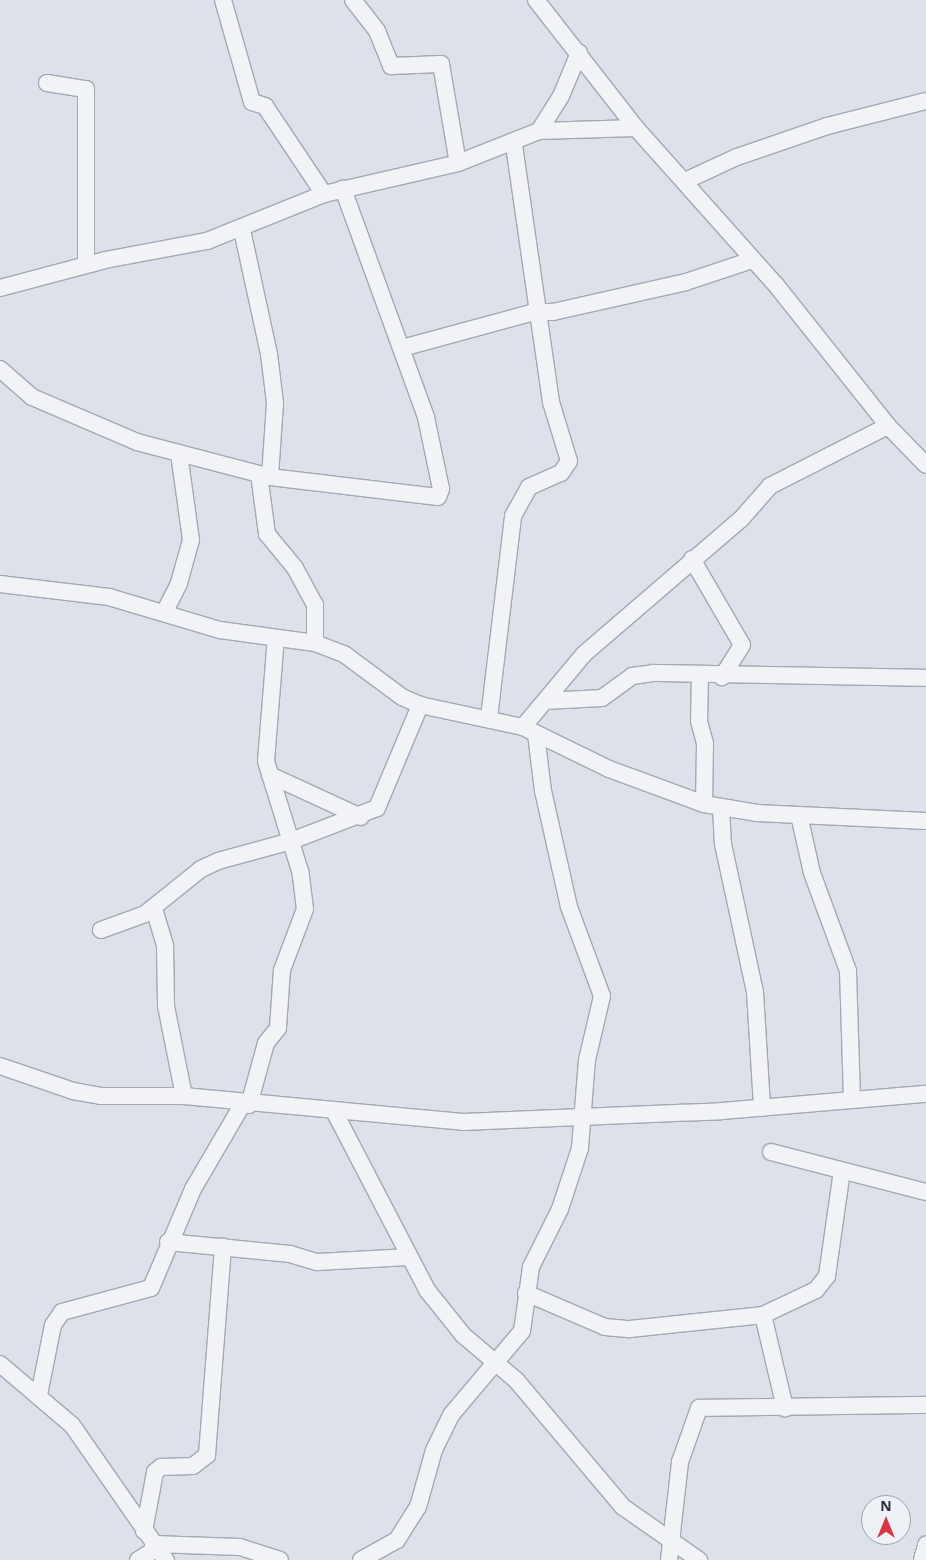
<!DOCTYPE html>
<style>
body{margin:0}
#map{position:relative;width:926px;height:1560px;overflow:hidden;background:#dee1e9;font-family:"Noto Sans",sans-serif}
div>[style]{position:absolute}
.roads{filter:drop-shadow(1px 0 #a3a8b3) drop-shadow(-1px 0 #a3a8b3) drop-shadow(0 1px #a3a8b3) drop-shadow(0 -1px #a3a8b3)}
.minor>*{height:16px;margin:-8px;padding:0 8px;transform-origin:8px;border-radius:8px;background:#f1f3f7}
span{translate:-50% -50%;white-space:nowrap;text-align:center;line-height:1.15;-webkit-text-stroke:4px #eef1f6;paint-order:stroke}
.north{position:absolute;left:861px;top:1495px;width:50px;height:50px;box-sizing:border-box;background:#eef1f6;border:1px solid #9ea3ae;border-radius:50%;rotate:0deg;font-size:14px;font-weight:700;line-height:20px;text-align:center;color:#262e41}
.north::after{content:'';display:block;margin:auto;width:18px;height:22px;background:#da3742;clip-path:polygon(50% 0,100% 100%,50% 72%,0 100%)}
</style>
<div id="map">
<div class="roads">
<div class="minor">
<div style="left:223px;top:0;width:106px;rotate:74.1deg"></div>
<div style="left:252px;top:102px;width:14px;rotate:17deg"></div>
<div style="left:265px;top:106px;width:106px;rotate:56.2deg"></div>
<div style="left:353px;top:0;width:39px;rotate:52deg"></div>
<div style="left:377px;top:31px;width:38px;rotate:68deg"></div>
<div style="left:391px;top:66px;width:50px;rotate:-2.3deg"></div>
<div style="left:441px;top:64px;width:100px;rotate:80.3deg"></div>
<div style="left:536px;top:0;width:162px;rotate:52deg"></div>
<div style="left:636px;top:128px;width:210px;rotate:48.3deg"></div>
<div style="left:776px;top:285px;width:180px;rotate:51.5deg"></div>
<div style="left:888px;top:426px;width:54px;rotate:45.7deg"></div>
<div style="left:47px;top:83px;width:39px;rotate:9deg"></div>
<div style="left:86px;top:89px;width:175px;rotate:90deg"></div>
<div style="left:539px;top:131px;width:41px;rotate:-57.8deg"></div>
<div style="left:561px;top:96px;width:47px;rotate:-67.3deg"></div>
<div style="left:685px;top:181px;width:57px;rotate:-24.8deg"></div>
<div style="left:737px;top:157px;width:95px;rotate:-19deg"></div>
<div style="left:827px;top:126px;width:102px;rotate:-14.2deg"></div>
<div style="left:242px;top:230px;width:127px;rotate:77.7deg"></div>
<div style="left:269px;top:354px;width:49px;rotate:83deg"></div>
<div style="left:275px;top:403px;width:74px;rotate:93.9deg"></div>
<div style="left:0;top:288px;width:109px;rotate:-14.9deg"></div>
<div style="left:105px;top:260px;width:104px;rotate:-10.6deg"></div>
<div style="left:207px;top:241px;width:126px;rotate:-21.9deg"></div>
<div style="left:324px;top:194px;width:138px;rotate:-13deg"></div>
<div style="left:458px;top:163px;width:87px;rotate:-21.6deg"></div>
<div style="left:539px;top:131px;width:97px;rotate:-1.8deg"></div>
<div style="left:402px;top:348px;width:134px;rotate:-15.2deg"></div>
<div style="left:531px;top:313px;width:22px;rotate:-3deg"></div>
<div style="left:553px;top:312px;width:136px;rotate:-12.7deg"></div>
<div style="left:686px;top:282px;width:70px;rotate:-18.4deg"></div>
<div style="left:0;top:369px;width:43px;rotate:41.2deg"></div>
<div style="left:32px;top:397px;width:114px;rotate:23.2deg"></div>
<div style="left:137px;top:442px;width:138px;rotate:14.7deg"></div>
<div style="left:270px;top:477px;width:169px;rotate:6.8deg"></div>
<div style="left:438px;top:497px;width:9px;rotate:-69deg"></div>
<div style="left:441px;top:489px;width:74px;rotate:-101.8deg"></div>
<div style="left:426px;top:417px;width:243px;rotate:-110deg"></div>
<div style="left:259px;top:474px;width:61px;rotate:82.4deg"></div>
<div style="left:267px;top:534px;width:44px;rotate:50.5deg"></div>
<div style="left:295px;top:568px;width:42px;rotate:61.6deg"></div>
<div style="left:315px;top:605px;width:38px;rotate:90deg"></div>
<div style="left:692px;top:559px;width:99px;rotate:59.8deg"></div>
<div style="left:742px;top:645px;width:38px;rotate:122deg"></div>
<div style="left:0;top:584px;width:110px;rotate:6.8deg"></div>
<div style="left:109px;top:597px;width:116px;rotate:16.6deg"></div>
<div style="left:220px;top:630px;width:96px;rotate:7.8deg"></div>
<div style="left:315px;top:643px;width:31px;rotate:21deg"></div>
<div style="left:344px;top:654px;width:72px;rotate:36.6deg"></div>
<div style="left:402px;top:697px;width:20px;rotate:24deg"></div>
<div style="left:420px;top:705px;width:105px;rotate:12.1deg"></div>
<div style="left:523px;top:727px;width:96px;rotate:26deg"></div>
<div style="left:609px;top:769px;width:101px;rotate:20.2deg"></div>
<div style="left:704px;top:804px;width:54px;rotate:9.6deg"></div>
<div style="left:757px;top:813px;width:169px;rotate:2.7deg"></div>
<div style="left:165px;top:611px;width:31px;rotate:-63deg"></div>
<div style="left:179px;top:583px;width:45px;rotate:-74.4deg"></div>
<div style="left:191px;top:540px;width:88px;rotate:-97.9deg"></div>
<div style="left:700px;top:675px;width:46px;rotate:91.2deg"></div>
<div style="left:699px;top:721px;width:23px;rotate:75deg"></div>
<div style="left:705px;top:743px;width:61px;rotate:90.9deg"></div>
<div style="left:545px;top:701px;width:57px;rotate:-3deg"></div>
<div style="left:602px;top:698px;width:37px;rotate:-36deg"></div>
<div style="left:632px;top:676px;width:21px;rotate:-8deg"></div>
<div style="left:653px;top:673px;width:273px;rotate:1deg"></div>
<div style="left:489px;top:718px;width:203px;rotate:-83.2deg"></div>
<div style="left:513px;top:516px;width:33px;rotate:-61deg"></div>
<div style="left:529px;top:487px;width:35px;rotate:-24deg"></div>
<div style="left:561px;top:473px;width:14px;rotate:-56deg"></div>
<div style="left:569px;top:461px;width:62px;rotate:-107deg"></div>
<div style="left:551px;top:402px;width:261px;rotate:-98.2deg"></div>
<div style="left:523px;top:727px;width:95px;rotate:-50.1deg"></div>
<div style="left:584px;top:654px;width:208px;rotate:-40.7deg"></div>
<div style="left:742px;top:518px;width:43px;rotate:-48.8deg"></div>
<div style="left:770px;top:486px;width:132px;rotate:-27deg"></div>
<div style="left:270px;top:775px;width:100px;rotate:24.8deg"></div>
<div style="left:721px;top:807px;width:37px;rotate:87deg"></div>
<div style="left:723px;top:844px;width:151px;rotate:77.8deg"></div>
<div style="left:755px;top:992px;width:116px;rotate:86.5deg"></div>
<div style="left:799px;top:815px;width:59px;rotate:77.4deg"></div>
<div style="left:812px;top:873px;width:104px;rotate:69.8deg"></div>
<div style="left:848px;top:971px;width:129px;rotate:88.2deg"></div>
<div style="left:154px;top:909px;width:39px;rotate:73deg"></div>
<div style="left:165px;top:946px;width:60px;rotate:89deg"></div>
<div style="left:166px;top:1006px;width:92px;rotate:78.7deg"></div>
<div style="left:101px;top:930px;width:47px;rotate:-20deg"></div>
<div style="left:145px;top:914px;width:72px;rotate:-38.8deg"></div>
<div style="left:201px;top:869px;width:19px;rotate:-25deg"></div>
<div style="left:218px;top:861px;width:76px;rotate:-15.3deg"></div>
<div style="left:291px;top:841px;width:92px;rotate:-21deg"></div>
<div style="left:377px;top:808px;width:112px;rotate:-67.3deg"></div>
<div style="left:0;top:1066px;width:77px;rotate:18.9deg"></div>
<div style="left:73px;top:1091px;width:28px;rotate:10deg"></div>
<div style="left:101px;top:1096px;width:83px"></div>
<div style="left:184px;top:1096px;width:280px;rotate:5.3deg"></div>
<div style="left:463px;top:1122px;width:259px;rotate:-2.4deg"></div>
<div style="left:722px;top:1111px;width:205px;rotate:-4.8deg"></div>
<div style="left:249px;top:1105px;width:64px;rotate:-74.7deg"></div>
<div style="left:266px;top:1043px;width:19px;rotate:-51deg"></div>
<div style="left:278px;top:1028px;width:58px;rotate:-86.1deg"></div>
<div style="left:282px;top:970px;width:65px;rotate:-69.3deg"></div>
<div style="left:305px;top:909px;width:38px;rotate:-97deg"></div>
<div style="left:300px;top:871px;width:115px;rotate:-107.2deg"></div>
<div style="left:266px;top:761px;width:123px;rotate:-85.4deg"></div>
<div style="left:335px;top:1113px;width:199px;rotate:62.5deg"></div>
<div style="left:427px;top:1290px;width:58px;rotate:51.3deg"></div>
<div style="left:463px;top:1335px;width:70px;rotate:40.3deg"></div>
<div style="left:516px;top:1380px;width:166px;rotate:49.9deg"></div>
<div style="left:623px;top:1507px;width:93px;rotate:34.9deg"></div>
<div style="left:771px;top:1152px;width:160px;rotate:14.5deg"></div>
<div style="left:168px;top:1242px;width:123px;rotate:5.6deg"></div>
<div style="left:290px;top:1254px;width:28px;rotate:17deg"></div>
<div style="left:317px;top:1262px;width:92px;rotate:-3.1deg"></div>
<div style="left:526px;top:1293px;width:86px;rotate:23.3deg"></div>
<div style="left:605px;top:1327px;width:25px;rotate:5deg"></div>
<div style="left:630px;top:1329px;width:134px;rotate:-6deg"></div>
<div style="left:763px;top:1315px;width:59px;rotate:-25.3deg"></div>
<div style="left:816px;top:1290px;width:18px;rotate:-52deg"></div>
<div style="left:827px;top:1276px;width:106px;rotate:-81.9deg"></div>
<div style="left:763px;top:1315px;width:96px;rotate:76.7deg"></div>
<div style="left:0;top:1364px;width:94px;rotate:40.3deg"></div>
<div style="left:72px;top:1425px;width:165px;rotate:55.2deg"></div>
<div style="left:39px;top:1395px;width:71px;rotate:-78.7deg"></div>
<div style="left:53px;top:1325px;width:16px;rotate:-55deg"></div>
<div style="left:62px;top:1312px;width:92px;rotate:-15.1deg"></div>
<div style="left:151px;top:1288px;width:108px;rotate:-67deg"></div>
<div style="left:193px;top:1189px;width:97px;rotate:-59.7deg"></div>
<div style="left:144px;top:1531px;width:60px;rotate:-79.4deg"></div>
<div style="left:155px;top:1472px;width:8px;rotate:-40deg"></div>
<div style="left:161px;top:1467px;width:32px;rotate:-2deg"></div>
<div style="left:193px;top:1466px;width:18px;rotate:-38deg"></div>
<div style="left:207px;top:1455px;width:209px;rotate:-85.6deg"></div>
<div style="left:153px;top:1544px;width:87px;rotate:2deg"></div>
<div style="left:240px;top:1547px;width:42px;rotate:18deg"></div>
<div style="left:138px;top:1560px;width:22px;rotate:-32deg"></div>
<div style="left:361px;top:1560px;width:41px;rotate:-29.1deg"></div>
<div style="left:397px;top:1540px;width:39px;rotate:-58deg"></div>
<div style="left:418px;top:1507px;width:59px;rotate:-74.3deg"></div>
<div style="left:434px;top:1450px;width:39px;rotate:-64deg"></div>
<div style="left:451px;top:1415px;width:110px;rotate:-49.8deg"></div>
<div style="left:522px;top:1331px;width:65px;rotate:-82deg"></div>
<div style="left:531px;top:1267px;width:65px;rotate:-63.4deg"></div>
<div style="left:560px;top:1209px;width:64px;rotate:-71.8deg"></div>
<div style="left:580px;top:1148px;width:88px;rotate:-85.5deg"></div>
<div style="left:587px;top:1060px;width:66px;rotate:-76.8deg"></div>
<div style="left:602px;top:996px;width:95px;rotate:-110.3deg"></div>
<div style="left:569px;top:907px;width:119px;rotate:-102.6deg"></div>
<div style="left:543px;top:791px;width:57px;rotate:-97deg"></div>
<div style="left:669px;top:1560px;width:99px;rotate:-83.6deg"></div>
<div style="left:680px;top:1462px;width:57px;rotate:-70.6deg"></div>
<div style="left:699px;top:1408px;width:227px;rotate:-0.8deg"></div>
<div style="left:922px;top:1560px;width:16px;rotate:-75deg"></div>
</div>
</div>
<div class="north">N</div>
</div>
